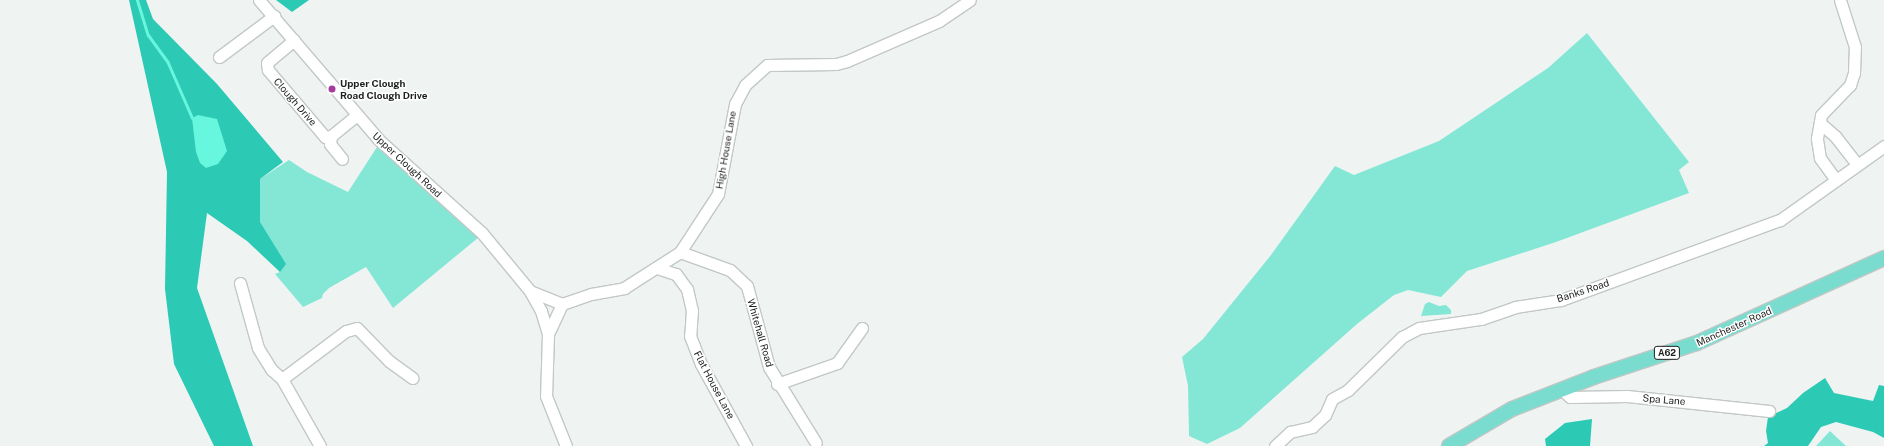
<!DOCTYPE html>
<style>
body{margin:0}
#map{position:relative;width:1884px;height:446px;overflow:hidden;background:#eff4f3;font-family:"Public Sans",sans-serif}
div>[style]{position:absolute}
.green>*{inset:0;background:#84e7d5}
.forest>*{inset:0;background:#2cc9b4}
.water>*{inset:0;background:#67f6de}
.stream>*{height:3px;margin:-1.5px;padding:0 1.5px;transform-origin:1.5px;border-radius:1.5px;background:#67f6de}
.roads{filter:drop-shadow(1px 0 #c2c8c6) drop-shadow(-1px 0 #c2c8c6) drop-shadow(0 1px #c2c8c6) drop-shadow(0 -1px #c2c8c6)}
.minor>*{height:11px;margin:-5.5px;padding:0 5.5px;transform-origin:5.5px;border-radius:5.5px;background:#fff}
.major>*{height:14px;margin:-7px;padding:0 7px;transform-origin:7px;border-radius:7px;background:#79dcce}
.dots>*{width:11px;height:11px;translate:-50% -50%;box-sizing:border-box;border:2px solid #fff;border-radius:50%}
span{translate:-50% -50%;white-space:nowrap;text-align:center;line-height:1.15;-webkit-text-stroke:3px #fff;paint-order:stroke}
.shield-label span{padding:1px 3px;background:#fff;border:1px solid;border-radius:3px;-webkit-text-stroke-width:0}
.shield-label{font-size:9px;color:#1e2020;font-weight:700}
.poi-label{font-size:10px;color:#1e2020;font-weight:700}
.left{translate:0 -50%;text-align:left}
.street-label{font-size:10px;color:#1e2020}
</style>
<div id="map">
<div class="green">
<div style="clip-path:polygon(1587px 33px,1689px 162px,1679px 170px,1689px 193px,1556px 242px,1467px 271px,1441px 297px,1408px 290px,1394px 295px,1357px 324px,1240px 428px,1207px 444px,1189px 436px,1188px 386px,1182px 357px,1203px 339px,1271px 255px,1335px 166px,1354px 175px,1439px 141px,1548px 68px)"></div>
<div style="clip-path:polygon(377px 147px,479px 237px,393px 308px,366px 267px,329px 288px,323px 294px,322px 298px,303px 307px,275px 274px,280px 272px,260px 222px,260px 179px,289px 160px,307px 172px,348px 192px)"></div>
<div style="clip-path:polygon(1429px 302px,1439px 306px,1446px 305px,1451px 310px,1451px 314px,1421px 316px,1425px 304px)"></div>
<div style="clip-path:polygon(1830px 431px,1846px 446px,1816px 446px)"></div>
</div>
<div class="forest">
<div style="clip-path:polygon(129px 0,146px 0,153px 19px,217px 84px,283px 162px,260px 179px,260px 222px,286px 264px,280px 272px,247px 241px,207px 213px,197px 288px,253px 446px,214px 446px,174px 364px,165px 289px,167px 172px)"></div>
<div style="clip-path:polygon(276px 0,309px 0,292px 12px)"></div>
<div style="clip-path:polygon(1825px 378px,1834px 393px,1873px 401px,1879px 385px,1884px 386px,1884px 438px,1873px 432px,1836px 422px,1821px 427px,1808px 446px,1764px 446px,1768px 443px,1766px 431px,1768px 417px,1787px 408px,1803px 393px)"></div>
<div style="clip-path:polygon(1592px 419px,1590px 446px,1546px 446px,1545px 439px,1565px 423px)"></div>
</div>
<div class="water">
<div style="clip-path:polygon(198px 115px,217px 119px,227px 151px,218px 164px,206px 168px,200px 163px,196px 152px,192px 118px)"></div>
</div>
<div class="stream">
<div style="left:137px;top:0;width:37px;rotate:73deg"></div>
<div style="left:148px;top:35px;width:34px;rotate:54deg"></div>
<div style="left:168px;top:63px;width:60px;rotate:66.4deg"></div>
</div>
<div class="roads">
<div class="minor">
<div style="left:259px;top:0;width:183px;rotate:49.4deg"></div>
<div style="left:378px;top:139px;width:140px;rotate:42.1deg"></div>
<div style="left:482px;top:233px;width:75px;rotate:50.4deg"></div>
<div style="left:530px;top:291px;width:23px;rotate:61deg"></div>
<div style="left:541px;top:311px;width:24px;rotate:73deg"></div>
<div style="left:548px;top:334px;width:62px;rotate:91.8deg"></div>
<div style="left:546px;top:396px;width:54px;rotate:68.2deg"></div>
<div style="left:294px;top:40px;width:35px;rotate:140deg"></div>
<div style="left:267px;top:63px;width:7px;rotate:82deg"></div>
<div style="left:268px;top:70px;width:88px;rotate:49.6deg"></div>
<div style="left:325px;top:137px;width:6px;rotate:-9deg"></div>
<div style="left:331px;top:136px;width:33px;rotate:-39deg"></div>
<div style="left:219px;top:57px;width:69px;rotate:-36.7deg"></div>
<div style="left:1820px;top:123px;width:20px;rotate:41deg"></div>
<div style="left:1835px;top:136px;width:36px;rotate:52deg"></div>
<div style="left:331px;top:136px;width:8px;rotate:97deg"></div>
<div style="left:330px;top:144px;width:19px;rotate:51deg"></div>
<div style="left:1836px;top:180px;width:27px;rotate:-126deg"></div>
<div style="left:1820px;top:158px;width:20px;rotate:-99deg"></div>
<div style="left:1817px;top:138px;width:23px;rotate:-80deg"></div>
<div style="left:1821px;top:115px;width:42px;rotate:-46deg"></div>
<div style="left:1850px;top:85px;width:13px;rotate:-72deg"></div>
<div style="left:1854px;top:73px;width:26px;rotate:-88deg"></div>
<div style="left:1855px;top:47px;width:49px;rotate:-107.7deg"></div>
<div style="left:680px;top:252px;width:53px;rotate:19.8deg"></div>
<div style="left:730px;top:270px;width:23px;rotate:43deg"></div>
<div style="left:747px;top:286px;width:84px;rotate:74.8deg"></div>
<div style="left:769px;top:367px;width:89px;rotate:58.3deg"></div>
<div style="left:657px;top:268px;width:20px;rotate:18deg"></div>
<div style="left:676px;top:274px;width:19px;rotate:54deg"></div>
<div style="left:687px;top:289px;width:22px;rotate:77deg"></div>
<div style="left:692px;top:310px;width:26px;rotate:94deg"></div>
<div style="left:690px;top:336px;width:11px;rotate:68deg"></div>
<div style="left:694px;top:346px;width:19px;rotate:69deg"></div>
<div style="left:701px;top:364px;width:94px;rotate:61.2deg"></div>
<div style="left:240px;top:283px;width:67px;rotate:74.5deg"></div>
<div style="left:258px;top:348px;width:26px;rotate:58deg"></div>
<div style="left:272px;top:370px;width:13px;rotate:42deg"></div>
<div style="left:282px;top:379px;width:77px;rotate:60.4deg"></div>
<div style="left:530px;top:291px;width:35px;rotate:22deg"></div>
<div style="left:562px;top:304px;width:33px;rotate:115deg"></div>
<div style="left:562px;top:304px;width:31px;rotate:-19deg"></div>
<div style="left:591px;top:294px;width:34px;rotate:-10deg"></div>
<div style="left:624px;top:288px;width:67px;rotate:-32.7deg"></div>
<div style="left:680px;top:252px;width:69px;rotate:-56.8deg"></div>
<div style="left:718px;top:194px;width:92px;rotate:-79.3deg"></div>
<div style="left:735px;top:104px;width:21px;rotate:-62deg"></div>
<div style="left:745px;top:85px;width:30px;rotate:-42deg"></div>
<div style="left:767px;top:65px;width:69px;rotate:-0.8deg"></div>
<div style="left:836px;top:64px;width:11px;rotate:-15deg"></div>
<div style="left:847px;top:61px;width:100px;rotate:-23.5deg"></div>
<div style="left:939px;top:21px;width:37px;rotate:-34deg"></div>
<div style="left:282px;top:379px;width:80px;rotate:-36.9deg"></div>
<div style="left:346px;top:331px;width:11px;rotate:-15deg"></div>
<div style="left:357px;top:328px;width:46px;rotate:45.9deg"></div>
<div style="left:389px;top:361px;width:29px;rotate:36deg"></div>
<div style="left:777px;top:384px;width:64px;rotate:-19.3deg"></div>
<div style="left:837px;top:363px;width:43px;rotate:-54.5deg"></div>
<div style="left:1561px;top:389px;width:12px;rotate:42deg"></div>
<div style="left:1570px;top:397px;width:57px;rotate:-1deg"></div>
<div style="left:1627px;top:396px;width:143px;rotate:6deg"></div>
<div style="left:1275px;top:446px;width:21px;rotate:-43deg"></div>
<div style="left:1290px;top:432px;width:23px;rotate:-13deg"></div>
<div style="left:1312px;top:427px;width:18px;rotate:-43deg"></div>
<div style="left:1325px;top:415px;width:17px;rotate:-66deg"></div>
<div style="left:1332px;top:399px;width:18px;rotate:-29deg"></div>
<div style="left:1348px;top:390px;width:76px;rotate:-44.5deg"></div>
<div style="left:1402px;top:337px;width:19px;rotate:-28deg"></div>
<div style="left:1419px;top:328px;width:63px;rotate:-8.3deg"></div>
<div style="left:1481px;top:319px;width:36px;rotate:-19deg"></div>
<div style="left:1515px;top:307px;width:47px;rotate:-8.7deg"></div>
<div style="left:1561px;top:300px;width:233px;rotate:-20.1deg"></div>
<div style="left:1780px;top:220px;width:128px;rotate:-35.4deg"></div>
</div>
<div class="major">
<div style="left:1449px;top:446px;width:73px;rotate:-30.4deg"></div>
<div style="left:1512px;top:409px;width:88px;rotate:-21.3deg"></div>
<div style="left:1594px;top:377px;width:108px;rotate:-18.3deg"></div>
<div style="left:1697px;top:343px;width:205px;rotate:-24.4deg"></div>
</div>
</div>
<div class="dots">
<div style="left:332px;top:89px;background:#a43b9d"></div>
</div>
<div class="shield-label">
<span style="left:1667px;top:353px">A62</span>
</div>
<div class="poi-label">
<span class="left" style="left:340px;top:89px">Upper Clough<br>Road Clough Drive</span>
</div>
<div class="street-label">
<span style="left:295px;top:102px;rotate:49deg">Clough Drive</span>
<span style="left:726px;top:150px;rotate:-80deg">High House Lane</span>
<span style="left:407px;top:165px;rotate:43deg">Upper Clough Road</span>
<span style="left:1583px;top:291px;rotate:-18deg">Banks Road</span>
<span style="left:1734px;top:327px;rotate:-24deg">Manchester Road</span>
<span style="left:760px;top:333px;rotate:74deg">Whitehall Road</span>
<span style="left:714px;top:385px;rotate:62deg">Flat House Lane</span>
<span style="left:1664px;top:400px;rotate:5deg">Spa Lane</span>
</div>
</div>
